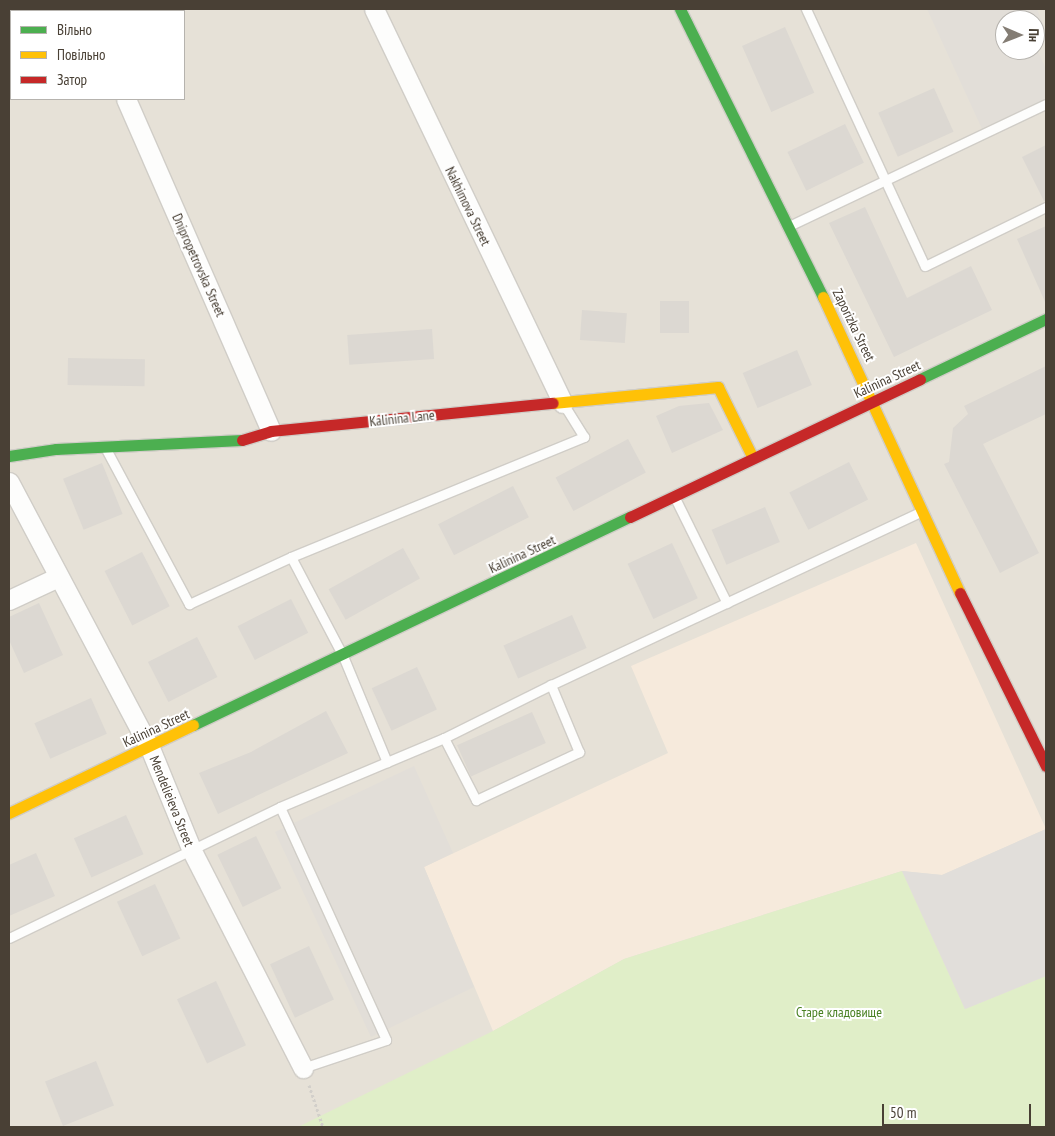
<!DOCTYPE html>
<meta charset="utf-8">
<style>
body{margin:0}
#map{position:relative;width:1055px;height:1136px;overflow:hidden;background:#f2efea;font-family:"PT Sans Narrow",sans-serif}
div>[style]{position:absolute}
.residential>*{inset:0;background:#e6e1d7}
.commercial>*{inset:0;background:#f6eadc}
.industrial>*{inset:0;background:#e2ded8}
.green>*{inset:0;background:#e0eec8}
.parking>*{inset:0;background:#e1deda}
.building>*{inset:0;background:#dcd8d2;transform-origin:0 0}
.path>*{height:3px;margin-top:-1.5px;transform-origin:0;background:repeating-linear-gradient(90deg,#d2cfca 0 2.5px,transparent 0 5px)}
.roads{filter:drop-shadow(1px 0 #d0cdc7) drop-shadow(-1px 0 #d0cdc7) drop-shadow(0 1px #d0cdc7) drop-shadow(0 -1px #d0cdc7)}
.lane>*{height:9px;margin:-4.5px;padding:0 4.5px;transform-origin:4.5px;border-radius:4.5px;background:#fdfdfc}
.street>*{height:19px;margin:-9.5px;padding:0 9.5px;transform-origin:9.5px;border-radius:9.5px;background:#fdfdfc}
.fast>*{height:11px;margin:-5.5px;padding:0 5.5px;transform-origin:5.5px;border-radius:5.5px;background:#4caf50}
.slow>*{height:11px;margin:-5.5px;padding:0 5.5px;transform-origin:5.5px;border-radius:5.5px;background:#ffc107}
.jam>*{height:11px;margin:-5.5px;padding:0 5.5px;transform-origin:5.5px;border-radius:5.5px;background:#c62828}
span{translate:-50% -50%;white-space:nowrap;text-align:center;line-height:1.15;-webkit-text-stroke:4px #fff;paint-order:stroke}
.street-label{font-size:14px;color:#494035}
.park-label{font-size:14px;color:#498122}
.frame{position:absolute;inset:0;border:10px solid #494035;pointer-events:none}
.legend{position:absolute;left:10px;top:10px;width:175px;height:90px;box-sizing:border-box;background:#fff;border:1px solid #b6b3ae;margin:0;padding:6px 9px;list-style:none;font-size:15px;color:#494035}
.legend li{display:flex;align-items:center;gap:10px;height:25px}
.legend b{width:25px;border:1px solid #b6b3ae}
.north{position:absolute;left:995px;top:10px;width:50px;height:50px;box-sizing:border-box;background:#fff;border:1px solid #b6b3ae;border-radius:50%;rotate:91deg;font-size:14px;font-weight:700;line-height:20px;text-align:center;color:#494035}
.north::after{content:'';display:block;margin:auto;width:18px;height:22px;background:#847d74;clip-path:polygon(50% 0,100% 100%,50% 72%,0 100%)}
.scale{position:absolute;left:882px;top:1104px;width:149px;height:22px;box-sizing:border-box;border:2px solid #494035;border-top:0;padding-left:6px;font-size:15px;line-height:18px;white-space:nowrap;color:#494035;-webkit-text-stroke:4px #fff;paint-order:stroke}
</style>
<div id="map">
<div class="residential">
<div style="clip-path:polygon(evenodd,9px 9px,1046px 9px,1046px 1127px,9px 1127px,9px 9px,11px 11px,184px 11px,184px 99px,11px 99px,11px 11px,9px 9px,1005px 20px,1035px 20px,1035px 50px,1005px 50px,1005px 20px)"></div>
</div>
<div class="commercial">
<div style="clip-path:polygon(916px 543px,1046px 829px,942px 875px,902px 871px,624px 959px,493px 1031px,424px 867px,668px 753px,631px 666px)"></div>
</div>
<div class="industrial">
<div style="clip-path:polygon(927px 9px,1037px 9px,1044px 26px,1035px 30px,1035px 20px,1005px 20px,1005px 50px,1035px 50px,1035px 45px,1046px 69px,1046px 102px,983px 131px)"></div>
<div style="clip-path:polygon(414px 766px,453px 853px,424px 867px,474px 987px,371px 1037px,275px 832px)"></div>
</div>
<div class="green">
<div style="clip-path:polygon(902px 871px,965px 1009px,1046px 976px,1046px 1127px,298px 1127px,493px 1031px,624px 959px)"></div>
</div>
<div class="parking">
<div style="clip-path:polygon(1046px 829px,1046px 976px,965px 1009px,902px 871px,942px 875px)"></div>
</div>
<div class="building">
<div style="left:785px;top:27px;width:72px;height:47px;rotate:66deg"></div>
<div style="left:934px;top:88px;width:48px;height:61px;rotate:66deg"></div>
<div style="left:845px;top:124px;width:43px;height:64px;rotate:64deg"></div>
<div style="clip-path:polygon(1046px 145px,1046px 201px,1044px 201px,1022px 157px)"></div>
<div style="clip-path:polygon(865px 207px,907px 298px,971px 266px,992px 310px,894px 357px,829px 223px)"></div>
<div style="clip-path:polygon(1046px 226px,1046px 304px,1017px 239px)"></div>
<div style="left:660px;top:301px;width:29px;height:32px"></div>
<div style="left:582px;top:310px;width:45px;height:30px;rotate:4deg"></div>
<div style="left:432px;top:329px;width:30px;height:85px;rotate:86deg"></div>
<div style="left:797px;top:350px;width:38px;height:59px;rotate:67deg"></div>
<div style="left:68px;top:358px;width:77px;height:27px;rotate:1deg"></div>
<div style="clip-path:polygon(1046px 366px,1046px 414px,983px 444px,1039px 553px,1000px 573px,944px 464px,949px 462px,953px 428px,968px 414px,964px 406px)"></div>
<div style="clip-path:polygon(709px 403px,723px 430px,672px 453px,656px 416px,679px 406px)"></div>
<div style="left:628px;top:439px;width:38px;height:82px;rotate:62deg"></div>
<div style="left:849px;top:462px;width:42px;height:67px;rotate:63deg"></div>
<div style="left:102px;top:463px;width:55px;height:42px;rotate:68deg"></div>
<div style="left:513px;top:486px;width:35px;height:84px;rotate:63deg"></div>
<div style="left:765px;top:507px;width:38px;height:58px;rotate:67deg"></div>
<div style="left:672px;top:543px;width:61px;height:49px;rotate:65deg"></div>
<div style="left:403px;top:548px;width:35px;height:85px;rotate:61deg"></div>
<div style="left:142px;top:552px;width:61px;height:42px;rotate:63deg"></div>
<div style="left:291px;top:599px;width:38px;height:60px;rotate:63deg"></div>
<div style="clip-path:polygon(39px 603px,63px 655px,24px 673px,9px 640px,9px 617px)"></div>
<div style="left:572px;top:615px;width:36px;height:75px;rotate:66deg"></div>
<div style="left:197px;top:637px;width:45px;height:55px;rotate:63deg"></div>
<div style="left:417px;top:667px;width:47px;height:50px;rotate:65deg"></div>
<div style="left:91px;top:698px;width:39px;height:62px;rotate:66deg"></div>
<div style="clip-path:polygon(326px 711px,348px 753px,218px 814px,199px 773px,251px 752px)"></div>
<div style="left:532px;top:712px;width:34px;height:82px;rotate:66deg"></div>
<div style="left:126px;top:815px;width:43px;height:57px;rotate:66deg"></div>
<div style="left:256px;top:836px;width:58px;height:43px;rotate:64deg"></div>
<div style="clip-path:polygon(36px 853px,55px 896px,9px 916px,9px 865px)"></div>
<div style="left:155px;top:884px;width:60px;height:42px;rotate:65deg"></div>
<div style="left:309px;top:946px;width:59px;height:43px;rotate:65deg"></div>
<div style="left:216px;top:981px;width:71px;height:43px;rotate:65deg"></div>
<div style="left:96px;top:1061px;width:48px;height:55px;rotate:68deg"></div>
</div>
<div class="path">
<div style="left:309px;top:1085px;width:44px;rotate:71.6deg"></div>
</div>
<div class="roads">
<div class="lane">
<div style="left:806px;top:9px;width:283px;rotate:65.2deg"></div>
<div style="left:925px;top:266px;width:135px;rotate:-26deg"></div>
<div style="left:791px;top:225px;width:282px;rotate:-25.4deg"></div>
<div style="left:107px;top:451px;width:174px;rotate:61.8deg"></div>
<div style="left:189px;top:604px;width:112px;rotate:-24.7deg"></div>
<div style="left:291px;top:557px;width:317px;rotate:-22.3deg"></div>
<div style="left:584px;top:437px;width:36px;rotate:-122deg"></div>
<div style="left:675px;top:498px;width:117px;rotate:63.7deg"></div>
<div style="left:291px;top:557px;width:112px;rotate:62.3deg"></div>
<div style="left:343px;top:656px;width:115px;rotate:67.5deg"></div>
<div style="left:444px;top:738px;width:119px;rotate:-26.4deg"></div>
<div style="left:280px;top:807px;width:256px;rotate:65.5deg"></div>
<div style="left:386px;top:1040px;width:88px;rotate:161.4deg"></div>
<div style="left:9px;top:938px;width:301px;rotate:-25.8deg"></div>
<div style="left:280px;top:807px;width:178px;rotate:-22.8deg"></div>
<div style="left:444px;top:738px;width:70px;rotate:62.7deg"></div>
<div style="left:476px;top:800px;width:114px;rotate:-25deg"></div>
<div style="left:579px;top:752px;width:73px;rotate:-112.7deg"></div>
<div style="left:551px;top:685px;width:405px;rotate:-25.1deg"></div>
</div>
<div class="street">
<div style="left:85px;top:9px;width:3px;rotate:45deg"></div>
<div style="left:374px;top:9px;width:437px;rotate:64.4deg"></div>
<div style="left:126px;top:99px;width:362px;rotate:66.4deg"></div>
<div style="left:9px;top:482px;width:301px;rotate:62.1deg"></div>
<div style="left:150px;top:748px;width:111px;rotate:67.8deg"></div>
<div style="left:192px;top:851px;width:244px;rotate:62.9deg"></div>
<div style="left:9px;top:600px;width:54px;rotate:-25.1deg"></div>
</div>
<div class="fast">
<div style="left:680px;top:9px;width:322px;rotate:63.6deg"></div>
<div style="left:920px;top:379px;width:140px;rotate:-25.5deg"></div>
<div style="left:9px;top:456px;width:48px;rotate:-8.5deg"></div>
<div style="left:56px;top:449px;width:186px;rotate:-2.8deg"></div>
<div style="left:193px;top:725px;width:484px;rotate:-25.5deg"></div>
</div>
<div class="slow">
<div style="left:140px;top:11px;width:5px;rotate:-22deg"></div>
<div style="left:9px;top:75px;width:2px;rotate:-27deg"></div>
<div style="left:823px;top:297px;width:326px;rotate:65.2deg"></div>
<div style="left:553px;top:403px;width:166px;rotate:-5.5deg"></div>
<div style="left:718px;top:387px;width:79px;rotate:63.8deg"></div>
<div style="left:9px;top:813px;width:204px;rotate:-25.6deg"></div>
</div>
<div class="jam">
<div style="left:242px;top:440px;width:30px;rotate:-17deg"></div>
<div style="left:271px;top:431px;width:283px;rotate:-5.7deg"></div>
<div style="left:630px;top:517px;width:321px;rotate:-25.4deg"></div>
<div style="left:960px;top:593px;width:193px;rotate:63.6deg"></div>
</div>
</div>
<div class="street-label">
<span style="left:468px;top:206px;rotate:64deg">Nakhimova Street</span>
<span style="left:199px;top:265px;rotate:66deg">Dnipropetrovska Street</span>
<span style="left:854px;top:325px;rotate:64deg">Zaporizka Street</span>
<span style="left:887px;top:379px;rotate:-25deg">Kalinina Street</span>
<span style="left:402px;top:418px;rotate:-6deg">Kalinina Lane</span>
<span style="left:522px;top:554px;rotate:-25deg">Kalinina Street</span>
<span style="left:156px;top:728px;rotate:-25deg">Kalinina Street</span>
<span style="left:172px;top:801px;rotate:68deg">Mendelieieva Street</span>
</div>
<div class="park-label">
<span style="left:839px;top:1012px">Старе кладовище</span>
</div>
<div class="frame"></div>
<ul class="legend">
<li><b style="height:6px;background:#4caf50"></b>Вільно</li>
<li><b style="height:6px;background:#ffc107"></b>Повільно</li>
<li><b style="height:6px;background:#c62828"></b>Затор</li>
</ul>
<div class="north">Пн</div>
<div class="scale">50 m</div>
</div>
